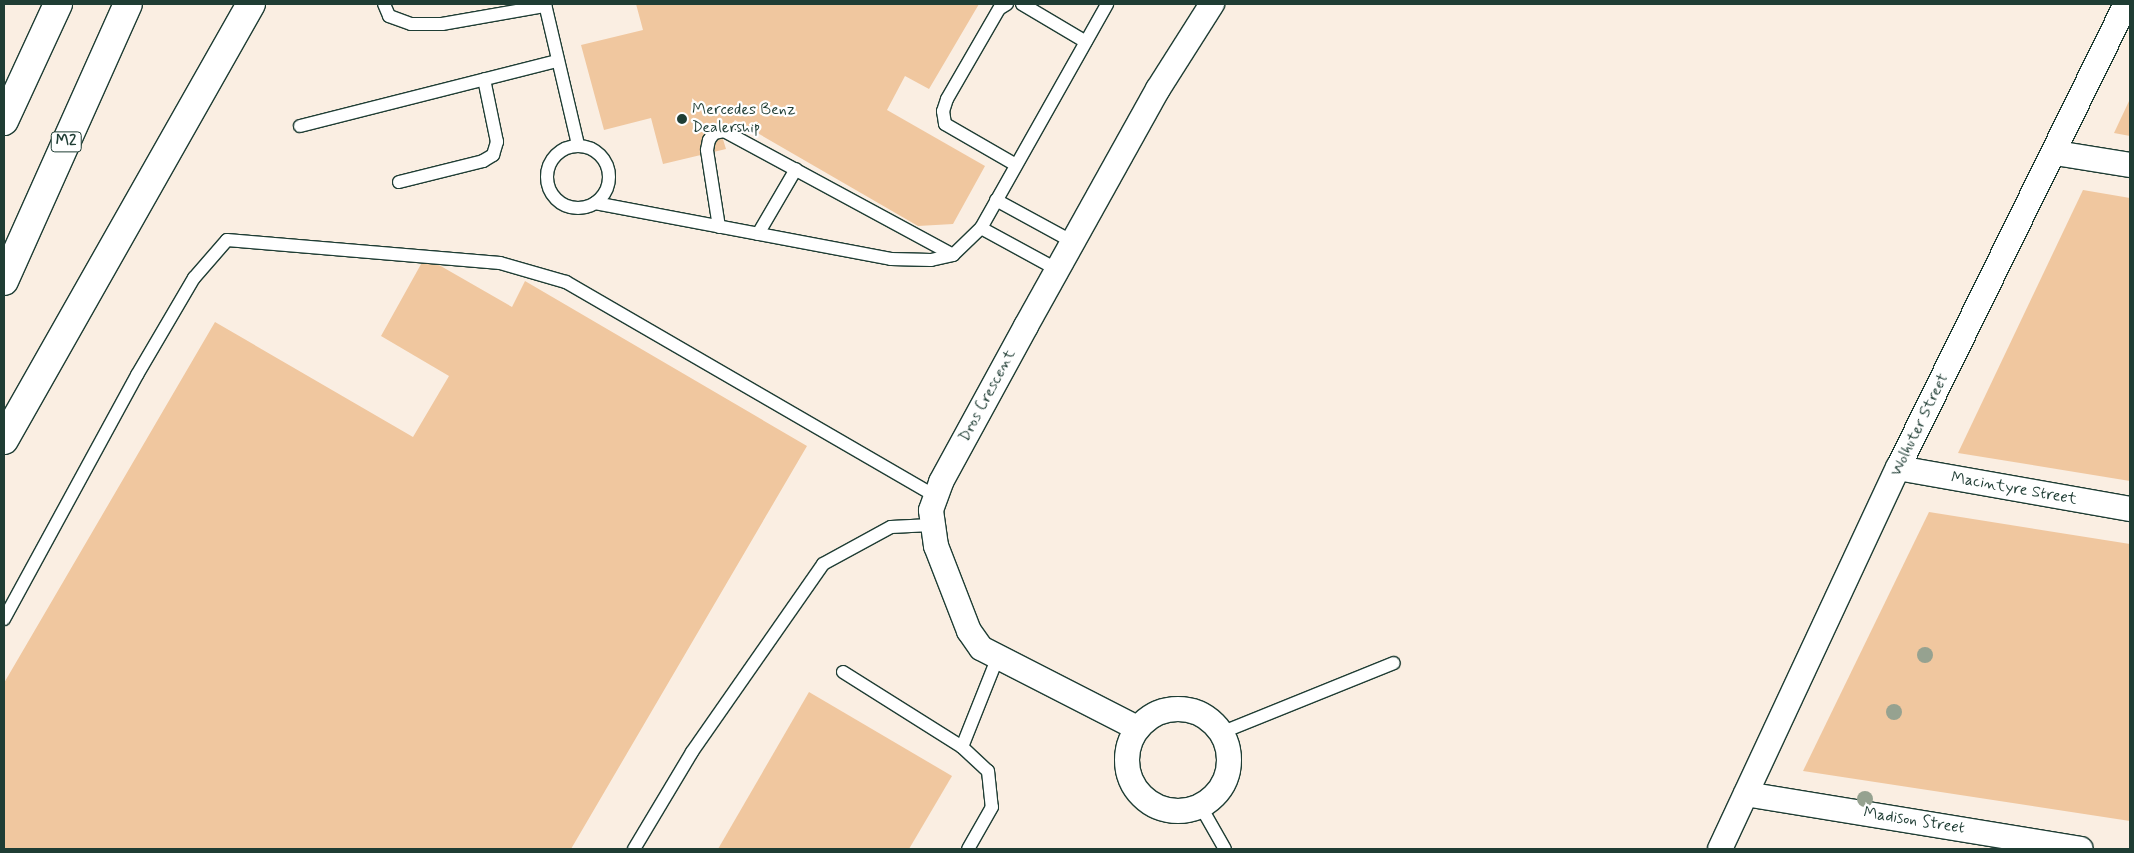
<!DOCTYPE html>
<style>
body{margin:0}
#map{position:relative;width:2134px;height:853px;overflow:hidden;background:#faeee2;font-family:Mynerve,sans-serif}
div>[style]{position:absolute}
.building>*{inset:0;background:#f0c79f}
.roads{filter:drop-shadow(1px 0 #1f3d34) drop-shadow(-1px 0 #1f3d34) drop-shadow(0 1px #1f3d34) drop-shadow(0 -1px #1f3d34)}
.service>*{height:12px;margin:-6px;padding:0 6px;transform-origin:6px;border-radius:6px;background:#fff}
.service>.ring{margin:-6px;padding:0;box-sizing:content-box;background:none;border:12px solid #fff;border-radius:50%}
.minor>*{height:24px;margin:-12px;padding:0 12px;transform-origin:12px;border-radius:12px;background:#fff}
.minor>.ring{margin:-12px;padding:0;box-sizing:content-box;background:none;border:24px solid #fff;border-radius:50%}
.motorway>*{height:28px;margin:-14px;padding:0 14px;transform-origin:14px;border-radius:14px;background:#fff}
.trees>*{width:16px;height:16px;margin:-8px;border-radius:50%;background:#96a290}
.dots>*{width:14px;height:14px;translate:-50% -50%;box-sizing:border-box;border:2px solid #fff;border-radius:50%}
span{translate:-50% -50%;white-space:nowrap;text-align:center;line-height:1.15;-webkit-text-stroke:4.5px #fff;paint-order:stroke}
.shield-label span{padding:1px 4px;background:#fff;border:1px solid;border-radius:4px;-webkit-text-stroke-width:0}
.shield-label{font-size:15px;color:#1f3d34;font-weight:700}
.poi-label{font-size:16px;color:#1f3d34}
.left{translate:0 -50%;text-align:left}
.street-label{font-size:16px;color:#1f3d34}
.frame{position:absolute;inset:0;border:5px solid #1f3d34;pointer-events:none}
</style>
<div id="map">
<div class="building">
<div style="clip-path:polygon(636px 4px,979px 4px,929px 89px,905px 76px,887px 110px,985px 166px,953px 224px,918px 226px,735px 120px,722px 136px,726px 149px,663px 164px,651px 118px,604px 130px,581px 45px,643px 30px)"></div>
<div style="clip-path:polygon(2130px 99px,2130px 136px,2114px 133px)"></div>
<div style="clip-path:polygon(2083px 190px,2130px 198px,2130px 481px,1958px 453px)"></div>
<div style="clip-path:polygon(425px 257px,512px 307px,525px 281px,807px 446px,571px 849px,4px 849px,4px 683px,215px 322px,413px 437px,449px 376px,381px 336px)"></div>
<div style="clip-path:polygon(1929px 512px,2130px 544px,2130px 821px,1803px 771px)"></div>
<div style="clip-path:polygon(809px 692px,952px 776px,909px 849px,718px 849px)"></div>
</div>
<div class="roads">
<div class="service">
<div style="left:384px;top:4px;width:13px;rotate:67deg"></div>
<div style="left:389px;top:16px;width:23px;rotate:20deg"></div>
<div style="left:411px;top:24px;width:31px"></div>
<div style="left:442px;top:24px;width:105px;rotate:-9.9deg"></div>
<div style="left:545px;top:4px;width:145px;rotate:76.8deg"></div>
<div style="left:1007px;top:4px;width:9px;rotate:148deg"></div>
<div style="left:999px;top:9px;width:104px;rotate:120deg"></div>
<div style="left:947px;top:99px;width:13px;rotate:108deg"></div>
<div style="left:943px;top:111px;width:13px;rotate:81deg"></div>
<div style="left:945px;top:124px;width:82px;rotate:30deg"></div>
<div style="left:1022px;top:4px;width:74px;rotate:30.7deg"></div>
<div style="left:300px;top:126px;width:265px;rotate:-14.2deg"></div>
<div class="ring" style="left:547px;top:146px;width:50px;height:50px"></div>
<div style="left:399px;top:182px;width:87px;rotate:-14deg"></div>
<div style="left:483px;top:161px;width:12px;rotate:-31deg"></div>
<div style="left:493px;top:155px;width:14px;rotate:-73deg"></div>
<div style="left:497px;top:142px;width:64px;rotate:-101.7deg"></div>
<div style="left:996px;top:200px;width:88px;rotate:28.6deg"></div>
<div style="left:595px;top:203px;width:301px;rotate:10.7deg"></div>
<div style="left:891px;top:259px;width:40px;rotate:1.4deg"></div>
<div style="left:931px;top:260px;width:23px;rotate:-13deg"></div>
<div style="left:953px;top:255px;width:39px;rotate:-44deg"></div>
<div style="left:981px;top:228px;width:257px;rotate:-60.6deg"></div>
<div style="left:719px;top:227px;width:78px;rotate:-98.9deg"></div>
<div style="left:707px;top:150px;width:10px;rotate:-79deg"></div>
<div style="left:709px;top:140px;width:9px;rotate:-54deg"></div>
<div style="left:714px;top:133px;width:10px;rotate:-11deg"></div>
<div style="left:724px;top:131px;width:260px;rotate:28.4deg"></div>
<div style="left:981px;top:228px;width:88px;rotate:28.6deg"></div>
<div style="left:758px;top:234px;width:75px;rotate:-59.7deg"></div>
<div style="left:4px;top:619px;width:278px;rotate:-61.4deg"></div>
<div style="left:137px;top:375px;width:113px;rotate:-59.6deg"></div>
<div style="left:194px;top:278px;width:50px;rotate:-49deg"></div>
<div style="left:227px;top:240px;width:274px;rotate:4.8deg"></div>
<div style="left:500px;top:263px;width:69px;rotate:16.1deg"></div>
<div style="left:566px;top:282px;width:427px;rotate:30.1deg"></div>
<div style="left:843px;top:672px;width:141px;rotate:32.2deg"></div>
<div style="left:962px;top:747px;width:35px;rotate:43deg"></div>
<div style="left:988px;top:771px;width:36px;rotate:84deg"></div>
<div style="left:992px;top:807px;width:48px;rotate:119.7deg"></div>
<div style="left:1223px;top:732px;width:184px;rotate:-22deg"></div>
<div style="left:962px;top:747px;width:95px;rotate:-68.3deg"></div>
<div style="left:1201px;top:807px;width:48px;rotate:60.3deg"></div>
<div style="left:634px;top:849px;width:113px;rotate:-59.1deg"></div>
<div style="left:692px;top:752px;width:229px;rotate:-55.1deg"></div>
<div style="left:823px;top:564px;width:77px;rotate:-28.6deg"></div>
<div style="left:891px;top:527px;width:40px;rotate:-2.9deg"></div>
</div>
<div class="minor">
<div style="left:2056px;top:153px;width:75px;rotate:9.2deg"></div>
<div style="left:1898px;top:468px;width:236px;rotate:10deg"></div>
<div class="ring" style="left:1127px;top:709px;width:78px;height:78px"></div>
<div style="left:1137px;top:728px;width:175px;rotate:-152.9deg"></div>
<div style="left:981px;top:648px;width:21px;rotate:-125deg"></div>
<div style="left:969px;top:631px;width:91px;rotate:-111.2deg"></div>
<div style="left:936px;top:546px;width:36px;rotate:-98deg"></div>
<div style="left:931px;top:510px;width:30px;rotate:-70deg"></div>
<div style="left:941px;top:482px;width:178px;rotate:-61.4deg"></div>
<div style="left:1026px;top:326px;width:271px;rotate:-60.9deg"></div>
<div style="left:1158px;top:89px;width:101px;rotate:-57.6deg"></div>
<div style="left:1746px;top:794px;width:339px;rotate:9.3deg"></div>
<div style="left:1720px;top:849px;width:421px;rotate:-65deg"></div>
<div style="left:1898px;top:468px;width:517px;rotate:-63.83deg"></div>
</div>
<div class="motorway">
<div style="left:4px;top:121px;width:129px;rotate:-65.2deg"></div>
<div style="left:4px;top:281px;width:303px;rotate:-65.9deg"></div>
<div style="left:4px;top:440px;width:501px;rotate:-60.47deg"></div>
</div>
</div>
<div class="trees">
<div style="left:1925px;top:655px"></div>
<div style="left:1894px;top:712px"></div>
<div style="left:1865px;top:799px"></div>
</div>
<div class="dots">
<div style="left:682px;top:119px;background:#1f3d34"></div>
</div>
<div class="shield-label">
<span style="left:66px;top:142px">M2</span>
</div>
<div class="poi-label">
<span class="left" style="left:692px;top:119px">Mercedes Benz<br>Dealership</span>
</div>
<div class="street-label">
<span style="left:988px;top:396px;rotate:-62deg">Dros Crescent</span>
<span style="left:1920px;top:425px;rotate:-64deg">Wolhuter Street</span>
<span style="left:2014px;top:489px;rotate:10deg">Macintyre Street</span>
<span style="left:1914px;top:821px;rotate:9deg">Madison Street</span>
</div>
<div class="frame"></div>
</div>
